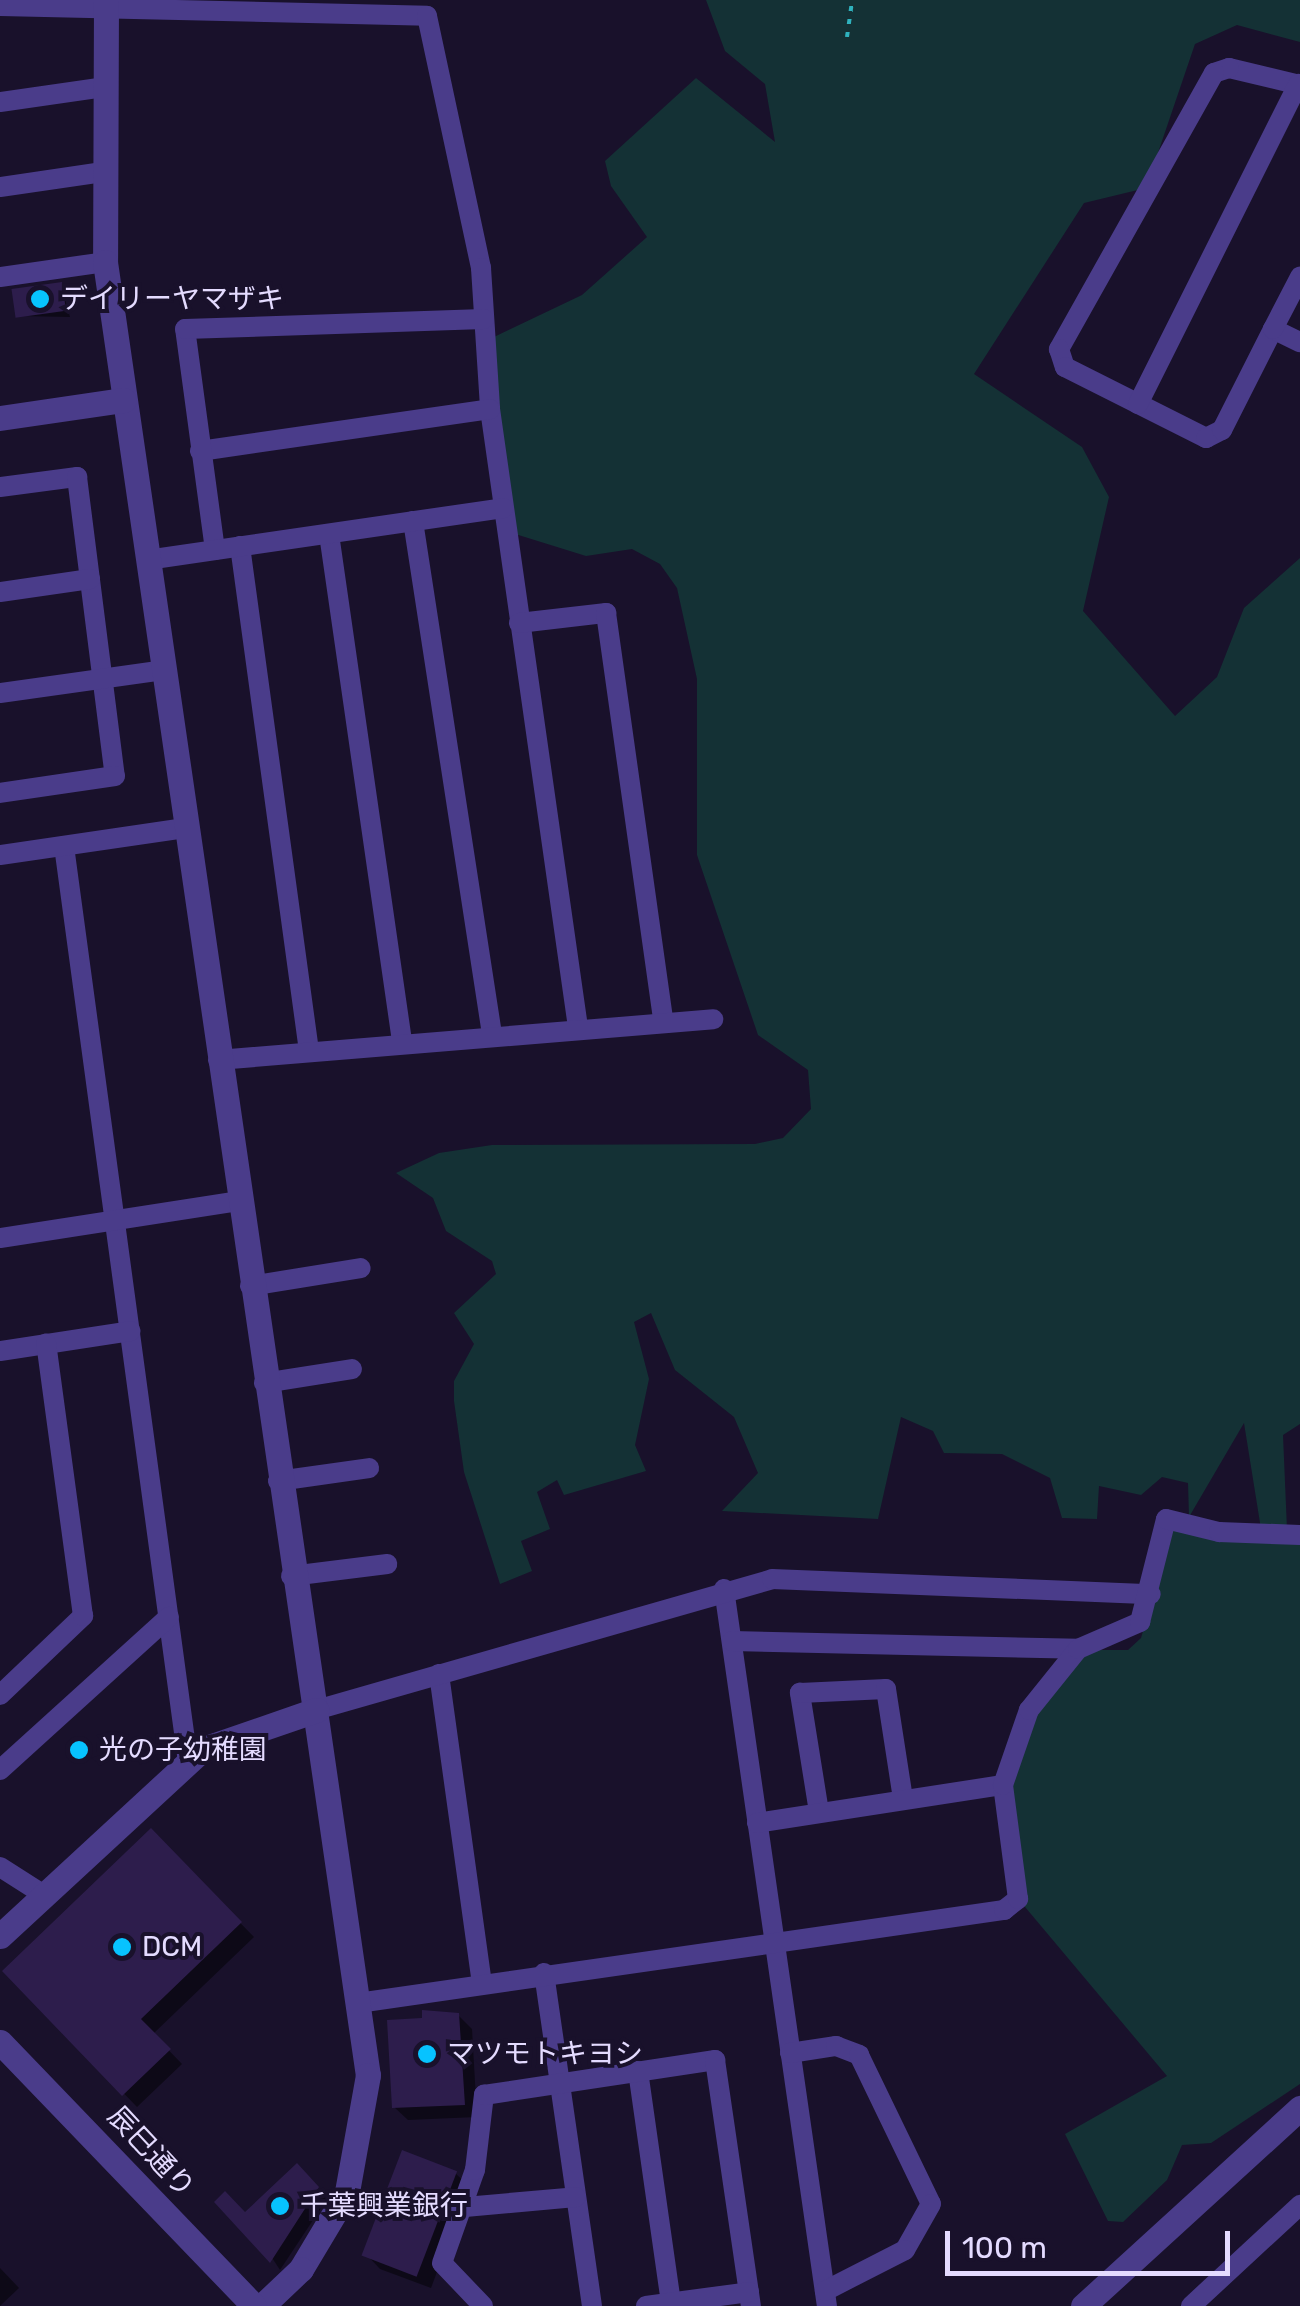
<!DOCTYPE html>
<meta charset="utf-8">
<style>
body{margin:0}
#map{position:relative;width:1300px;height:2306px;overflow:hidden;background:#19112b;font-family:Rubik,"Noto Sans JP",sans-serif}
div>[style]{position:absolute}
.green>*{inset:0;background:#143135}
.shadow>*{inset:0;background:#0007}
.building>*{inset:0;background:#2d1d4c;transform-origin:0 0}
.path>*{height:4px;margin-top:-2px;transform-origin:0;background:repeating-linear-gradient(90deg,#2fb2be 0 5px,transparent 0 13px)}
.minor>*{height:20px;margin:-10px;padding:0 10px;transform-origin:10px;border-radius:10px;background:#4a3c8a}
.tertiary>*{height:25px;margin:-12.5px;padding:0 12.5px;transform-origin:12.5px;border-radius:12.5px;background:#4a3c8a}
.dots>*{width:28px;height:28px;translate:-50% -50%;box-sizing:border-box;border:5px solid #19112b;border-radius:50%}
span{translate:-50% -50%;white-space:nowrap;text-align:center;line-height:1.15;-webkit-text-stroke:8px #19112b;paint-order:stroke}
.poi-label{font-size:28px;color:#e4dbff}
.left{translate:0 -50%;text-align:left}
.street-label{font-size:28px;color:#e4dbff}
.scale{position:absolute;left:945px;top:2231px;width:285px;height:45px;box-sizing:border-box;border:5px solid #e4dbff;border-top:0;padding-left:12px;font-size:30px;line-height:35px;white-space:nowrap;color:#e4dbff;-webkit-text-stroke:8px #19112b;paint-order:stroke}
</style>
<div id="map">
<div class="green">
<div style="clip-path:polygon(706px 0,1300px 0,1300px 42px,1237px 25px,1195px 44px,1146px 188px,1084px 203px,974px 374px,1082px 447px,1109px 497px,1083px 611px,1175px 716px,1217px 677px,1244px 608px,1300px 558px,1300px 1424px,1283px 1435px,1287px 1529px,1261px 1529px,1244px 1423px,1189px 1517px,1188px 1483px,1162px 1477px,1141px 1495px,1099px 1486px,1097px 1519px,1062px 1518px,1050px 1478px,1002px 1454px,944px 1453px,933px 1431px,901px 1417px,878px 1519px,722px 1511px,758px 1473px,734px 1417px,675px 1370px,651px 1313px,634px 1322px,649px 1379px,635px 1445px,646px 1471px,564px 1495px,557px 1480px,537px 1492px,550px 1529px,521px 1541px,532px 1571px,500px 1584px,464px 1472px,454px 1401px,454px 1381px,474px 1344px,454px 1313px,496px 1274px,492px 1261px,446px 1231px,433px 1198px,396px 1173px,439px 1153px,492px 1145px,755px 1144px,783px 1138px,811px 1109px,808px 1070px,758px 1035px,697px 855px,697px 679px,677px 588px,660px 564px,632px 549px,586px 556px,512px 533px,507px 504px,494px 337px,582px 295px,647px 237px,611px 186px,605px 161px,696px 78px,775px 142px,765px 84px,725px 51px)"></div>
<div style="clip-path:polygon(1173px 1528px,1300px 1541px,1300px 2084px,1211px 2143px,1182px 2145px,1167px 2180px,1123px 2222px,1108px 2221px,1065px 2134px,1167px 2076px,1020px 1901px,1010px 1786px,1032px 1713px,1090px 1650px,1128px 1650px,1141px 1638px)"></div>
</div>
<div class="shadow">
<div style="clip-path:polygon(61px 285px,70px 317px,18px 316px)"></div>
<div style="clip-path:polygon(151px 1832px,254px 1937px,153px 2034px,182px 2064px,137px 2107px,6px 1971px)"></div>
<div style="clip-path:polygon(458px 2015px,472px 2029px,477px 2117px,408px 2120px,394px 2107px)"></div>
<div style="clip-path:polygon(297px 2166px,327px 2199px,280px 2270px,245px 2216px)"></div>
<div style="clip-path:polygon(455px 2173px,469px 2186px,431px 2288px,380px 2269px,367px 2255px)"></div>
<div style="clip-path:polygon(0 2268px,19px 2288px,0 2306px)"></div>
</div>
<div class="building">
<div style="left:62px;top:282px;width:29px;height:51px;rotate:82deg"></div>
<div style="clip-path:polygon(151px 1828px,242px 1922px,141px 2019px,171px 2049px,122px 2096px,2px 1971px)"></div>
<div style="clip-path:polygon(422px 2010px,459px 2013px,465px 2105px,392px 2108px,387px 2020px,422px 2018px)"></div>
<div style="left:402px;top:2150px;width:59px;height:113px;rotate:21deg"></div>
<div style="clip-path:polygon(297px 2163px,319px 2187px,270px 2263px,214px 2202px,225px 2191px,245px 2212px)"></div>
</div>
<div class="path">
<div style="left:847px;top:37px;width:37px;rotate:-82deg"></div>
</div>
<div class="minor">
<div style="left:0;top:6px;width:427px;rotate:1.3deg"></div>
<div style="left:427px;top:16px;width:258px;rotate:77.9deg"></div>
<div style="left:481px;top:268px;width:141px;rotate:86.3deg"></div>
<div style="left:490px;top:409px;width:624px;rotate:81.9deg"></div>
<div style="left:1300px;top:85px;width:73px;rotate:-166.5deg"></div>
<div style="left:1229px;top:68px;width:16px;rotate:162deg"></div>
<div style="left:1214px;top:73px;width:317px;rotate:119.3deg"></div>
<div style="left:1059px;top:349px;width:19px;rotate:72deg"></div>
<div style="left:1065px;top:367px;width:158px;rotate:26.7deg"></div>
<div style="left:1206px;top:438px;width:18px;rotate:-27deg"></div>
<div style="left:1222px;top:430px;width:113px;rotate:-63.2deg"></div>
<div style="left:1273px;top:329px;width:30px;rotate:26deg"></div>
<div style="left:0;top:102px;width:105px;rotate:-8.2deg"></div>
<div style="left:0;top:187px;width:104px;rotate:-8.3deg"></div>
<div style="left:0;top:277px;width:106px;rotate:-8.1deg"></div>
<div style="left:1273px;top:329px;width:59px;rotate:-62.6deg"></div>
<div style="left:1138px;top:404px;width:358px;rotate:-63.4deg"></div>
<div style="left:200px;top:451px;width:293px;rotate:-8.2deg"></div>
<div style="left:0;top:487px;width:78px;rotate:-7.4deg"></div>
<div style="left:77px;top:477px;width:301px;rotate:82.8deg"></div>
<div style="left:115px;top:776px;width:116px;rotate:171.6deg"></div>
<div style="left:413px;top:521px;width:519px;rotate:81.25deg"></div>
<div style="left:329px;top:534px;width:512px;rotate:81.81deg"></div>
<div style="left:240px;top:546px;width:510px;rotate:82.22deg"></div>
<div style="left:215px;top:550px;width:223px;rotate:-97.7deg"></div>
<div style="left:185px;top:329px;width:299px;rotate:-1.9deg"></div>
<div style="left:147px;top:560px;width:360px;rotate:-8.3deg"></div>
<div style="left:0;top:592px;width:91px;rotate:-8.2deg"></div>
<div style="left:519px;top:623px;width:88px;rotate:-6.6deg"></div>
<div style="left:606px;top:613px;width:410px;rotate:82deg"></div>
<div style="left:0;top:693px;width:165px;rotate:-8deg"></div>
<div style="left:64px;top:846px;width:924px;rotate:82.29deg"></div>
<div style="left:0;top:855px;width:187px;rotate:-8.3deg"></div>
<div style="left:218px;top:1060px;width:497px;rotate:-4.7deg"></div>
<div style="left:0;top:1238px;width:241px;rotate:-8.8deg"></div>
<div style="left:250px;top:1286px;width:112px;rotate:-9.2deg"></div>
<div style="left:0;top:1351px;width:132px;rotate:-8.7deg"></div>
<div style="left:264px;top:1383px;width:89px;rotate:-9deg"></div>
<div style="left:278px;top:1481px;width:92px;rotate:-8.1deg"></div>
<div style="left:291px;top:1576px;width:97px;rotate:-7.1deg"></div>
<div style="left:724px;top:1589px;width:724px;rotate:81.83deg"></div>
<div style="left:732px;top:1641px;width:346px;rotate:1.3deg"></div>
<div style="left:439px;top:1674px;width:311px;rotate:82.1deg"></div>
<div style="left:0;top:1695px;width:115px;rotate:-43.6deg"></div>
<div style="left:83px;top:1616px;width:275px;rotate:-97.7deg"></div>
<div style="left:316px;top:1710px;width:474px;rotate:-16deg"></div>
<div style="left:772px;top:1579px;width:379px;rotate:2.3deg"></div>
<div style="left:0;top:1770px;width:228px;rotate:-42.2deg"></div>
<div style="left:819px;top:1812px;width:121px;rotate:-99.1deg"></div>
<div style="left:800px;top:1693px;width:86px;rotate:-2.7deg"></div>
<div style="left:886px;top:1689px;width:111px;rotate:81.2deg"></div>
<div style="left:757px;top:1823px;width:249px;rotate:-8.8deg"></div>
<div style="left:0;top:1867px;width:52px;rotate:32.5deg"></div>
<div style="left:544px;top:1973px;width:336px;rotate:81.8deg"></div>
<div style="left:358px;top:2003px;width:653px;rotate:-8.19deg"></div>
<div style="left:1004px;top:1910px;width:18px;rotate:-38deg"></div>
<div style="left:1018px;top:1899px;width:115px;rotate:-97.5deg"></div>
<div style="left:1003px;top:1785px;width:79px;rotate:-70.9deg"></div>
<div style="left:1029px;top:1710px;width:78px;rotate:-51.2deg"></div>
<div style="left:1078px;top:1649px;width:68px;rotate:-23.5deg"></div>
<div style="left:1140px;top:1622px;width:106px;rotate:-75.8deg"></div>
<div style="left:1166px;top:1519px;width:55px;rotate:13.8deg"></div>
<div style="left:1219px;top:1532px;width:81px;rotate:2.1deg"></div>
<div style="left:790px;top:2053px;width:47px;rotate:-8.7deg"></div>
<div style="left:836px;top:2046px;width:25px;rotate:21deg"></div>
<div style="left:859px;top:2055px;width:165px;rotate:64.2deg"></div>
<div style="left:931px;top:2204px;width:53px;rotate:119.5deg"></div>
<div style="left:905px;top:2250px;width:90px;rotate:152.9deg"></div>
<div style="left:638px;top:2071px;width:234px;rotate:81.9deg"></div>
<div style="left:465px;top:2207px;width:111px;rotate:-5.1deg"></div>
<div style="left:483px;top:2306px;width:59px;rotate:-133.6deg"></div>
<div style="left:442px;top:2263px;width:99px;rotate:-70.5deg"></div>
<div style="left:475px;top:2170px;width:76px;rotate:-83.2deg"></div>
<div style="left:484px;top:2095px;width:234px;rotate:-8.6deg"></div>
<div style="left:715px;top:2060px;width:249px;rotate:81.7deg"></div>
<div style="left:646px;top:2306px;width:104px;rotate:-7.7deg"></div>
<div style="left:1191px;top:2306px;width:149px;rotate:-42.8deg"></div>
</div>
<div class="tertiary">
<div style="left:106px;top:0;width:262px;rotate:90.2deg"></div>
<div style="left:105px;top:262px;width:1832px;rotate:81.75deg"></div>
<div style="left:368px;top:2075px;width:119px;rotate:100.2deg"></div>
<div style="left:347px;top:2192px;width:90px;rotate:120.9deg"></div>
<div style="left:301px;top:2269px;width:54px;rotate:136.5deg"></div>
<div style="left:0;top:418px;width:125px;rotate:-8.3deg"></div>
<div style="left:0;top:1936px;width:276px;rotate:-42.7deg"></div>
<div style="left:203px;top:1749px;width:120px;rotate:-19deg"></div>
<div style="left:0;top:2042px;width:366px;rotate:46.1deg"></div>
<div style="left:1083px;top:2306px;width:294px;rotate:-42.4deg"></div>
</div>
<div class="dots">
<div style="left:40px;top:299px;background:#07c3ff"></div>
<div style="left:79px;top:1750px;background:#07c3ff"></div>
<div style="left:122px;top:1947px;background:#07c3ff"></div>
<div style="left:427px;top:2054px;background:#07c3ff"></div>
<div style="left:280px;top:2206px;background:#07c3ff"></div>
</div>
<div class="poi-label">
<span class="left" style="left:60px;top:299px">デイリーヤマザキ</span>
<span class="left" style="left:99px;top:1750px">光の子幼稚園</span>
<span class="left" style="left:142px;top:1947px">DCM</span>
<span class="left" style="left:447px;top:2054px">マツモトキヨシ</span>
<span class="left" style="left:300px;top:2206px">千葉興業銀行</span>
</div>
<div class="street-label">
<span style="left:151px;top:2152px;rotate:47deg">辰巳通り</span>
</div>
<div class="scale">100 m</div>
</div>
